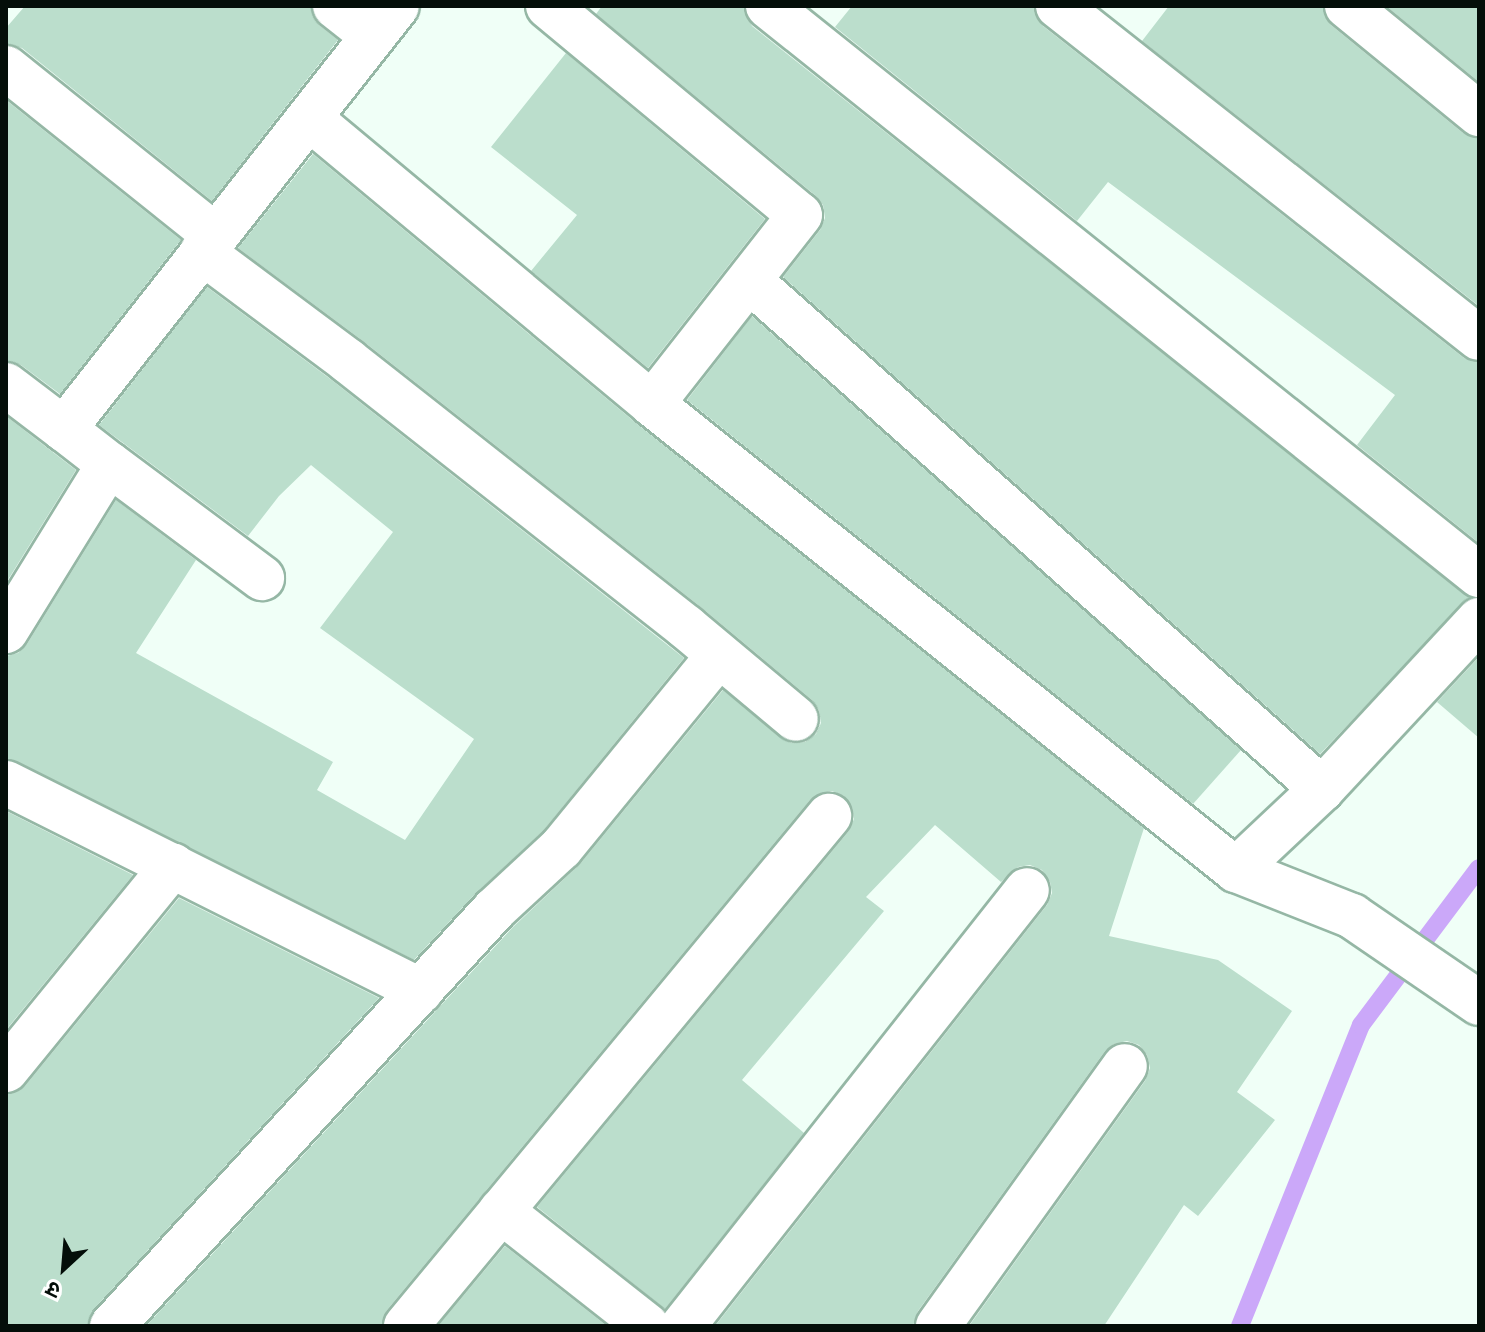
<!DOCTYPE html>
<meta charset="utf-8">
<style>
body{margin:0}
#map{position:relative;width:1485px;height:1332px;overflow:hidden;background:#f0fff7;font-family:Arial,"Noto Sans Devanagari",sans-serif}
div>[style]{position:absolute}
.stream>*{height:18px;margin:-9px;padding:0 9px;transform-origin:9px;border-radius:9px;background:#cba8f9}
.building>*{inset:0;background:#bbdecc}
.roads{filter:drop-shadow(2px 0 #95b7a5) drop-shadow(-2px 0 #95b7a5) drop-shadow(0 2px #95b7a5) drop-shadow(0 -2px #95b7a5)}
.street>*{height:44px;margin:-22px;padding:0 22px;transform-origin:22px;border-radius:22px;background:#fff}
span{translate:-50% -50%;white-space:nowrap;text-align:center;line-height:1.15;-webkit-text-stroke:8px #fff;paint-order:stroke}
.frame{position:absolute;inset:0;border:8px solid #040e09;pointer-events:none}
.north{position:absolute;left:24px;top:1228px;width:80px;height:80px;-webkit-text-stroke:6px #fff;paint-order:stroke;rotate:206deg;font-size:22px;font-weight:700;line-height:32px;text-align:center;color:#040e09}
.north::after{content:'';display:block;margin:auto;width:28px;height:36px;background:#040e09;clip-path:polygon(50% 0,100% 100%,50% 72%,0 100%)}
</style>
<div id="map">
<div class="stream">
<div style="left:1240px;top:1326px;width:324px;rotate:-68.1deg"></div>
<div style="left:1361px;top:1025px;width:196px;rotate:-53.1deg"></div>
</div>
<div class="building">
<div style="clip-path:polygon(25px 6px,311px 6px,319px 25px,338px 40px,212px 201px,22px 48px,6px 44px,6px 28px)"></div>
<div style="clip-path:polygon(602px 6px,744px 6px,752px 26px,1470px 597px,1320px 754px,783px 277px,820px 230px,825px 218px,823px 205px,816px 196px,596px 14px)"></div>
<div style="clip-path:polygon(852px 6px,1034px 6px,1043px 26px,1464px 358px,1479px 362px,1479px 543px,1357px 445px,1395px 395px,1108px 182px,1077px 221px,835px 27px)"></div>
<div style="clip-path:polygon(1169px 6px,1323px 6px,1331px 25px,1463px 133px,1479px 138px,1479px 306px,1142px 41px)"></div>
<div style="clip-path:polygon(1386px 6px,1479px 6px,1479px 82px)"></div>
<div style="clip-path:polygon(566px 53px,765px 219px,648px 368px,531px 271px,577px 215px,491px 147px)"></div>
<div style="clip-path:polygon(6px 100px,181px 240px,60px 394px,21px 365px,6px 361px)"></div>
<div style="clip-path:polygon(313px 154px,636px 423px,1144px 828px,1109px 936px,1218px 960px,1292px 1011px,1237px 1092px,1275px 1120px,1198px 1216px,1184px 1205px,1104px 1326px,969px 1326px,1145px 1081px,1150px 1068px,1147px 1055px,1139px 1045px,1127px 1041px,1114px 1044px,1105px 1051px,918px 1311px,913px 1326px,715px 1326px,1047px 905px,1052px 893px,1050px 882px,1042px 870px,1030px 865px,1018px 867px,1001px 882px,935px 825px,866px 897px,884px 911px,742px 1080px,804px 1133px,665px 1309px,537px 1207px,848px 832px,854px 819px,852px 807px,844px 796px,832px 791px,820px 793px,810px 800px,387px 1310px,382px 1326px,146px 1326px,512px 928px,580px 864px,723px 690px,791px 743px,805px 742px,816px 734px,821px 723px,819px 710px,812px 700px,702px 608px,363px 341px,238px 248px)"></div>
<div style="clip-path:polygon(207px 287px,333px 381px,684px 658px,543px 831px,476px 893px,414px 960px,6px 758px,6px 656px,18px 653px,27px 644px,116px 500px,196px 560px,136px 653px,333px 762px,317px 790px,405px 840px,474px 739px,320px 628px,393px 532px,311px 465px,279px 496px,248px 536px,99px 425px)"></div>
<div style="clip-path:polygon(752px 316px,1241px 750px,1193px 804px,687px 400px)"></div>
<div style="clip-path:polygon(6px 416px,76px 470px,6px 583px)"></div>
<div style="clip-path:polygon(1479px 657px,1479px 738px,1437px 702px)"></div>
<div style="clip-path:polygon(6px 811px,133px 875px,6px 1030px)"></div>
<div style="clip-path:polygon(179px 898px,379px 998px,94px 1309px,88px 1326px,6px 1326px,6px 1094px,25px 1086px)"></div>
<div style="clip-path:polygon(505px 1246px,607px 1326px,438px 1326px)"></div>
</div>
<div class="roads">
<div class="street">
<div style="left:335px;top:6px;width:48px;rotate:38.3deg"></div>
<div style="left:548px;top:6px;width:327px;rotate:39.7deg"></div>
<div style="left:800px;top:215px;width:240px;rotate:128.1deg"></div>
<div style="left:768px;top:6px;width:911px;rotate:38.67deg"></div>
<div style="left:1058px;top:6px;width:536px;rotate:38.26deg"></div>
<div style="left:1347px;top:6px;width:171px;rotate:39.3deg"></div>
<div style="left:6px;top:68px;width:269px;rotate:38.7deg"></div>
<div style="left:309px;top:118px;width:447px;rotate:39.8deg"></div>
<div style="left:652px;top:404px;width:747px;rotate:38.59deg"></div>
<div style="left:1236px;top:870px;width:125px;rotate:21.6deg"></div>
<div style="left:1352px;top:916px;width:154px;rotate:34.4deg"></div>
<div style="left:202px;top:252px;width:182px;rotate:36.7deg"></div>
<div style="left:348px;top:361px;width:430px;rotate:38.2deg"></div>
<div style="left:686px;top:627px;width:143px;rotate:39.9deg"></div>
<div style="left:750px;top:281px;width:765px;rotate:41.61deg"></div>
<div style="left:6px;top:385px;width:73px;rotate:37.2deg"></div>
<div style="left:109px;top:464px;width:191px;rotate:36.7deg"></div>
<div style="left:6px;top:631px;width:196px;rotate:-58.3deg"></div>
<div style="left:109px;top:464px;width:57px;rotate:-142.1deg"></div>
<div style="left:64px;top:429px;width:538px;rotate:-51.79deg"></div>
<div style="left:6px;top:783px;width:464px;rotate:26.6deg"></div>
<div style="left:1236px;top:870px;width:118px;rotate:-43.3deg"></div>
<div style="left:1322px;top:789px;width:231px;rotate:-47.1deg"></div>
<div style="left:6px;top:1070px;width:264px;rotate:-50.8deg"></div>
<div style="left:501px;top:1211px;width:186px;rotate:38.2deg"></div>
<div style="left:112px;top:1326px;width:565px;rotate:-47.44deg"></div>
<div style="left:494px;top:910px;width:91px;rotate:-42.8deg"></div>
<div style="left:561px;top:848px;width:249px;rotate:-50.7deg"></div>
<div style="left:406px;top:1326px;width:663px;rotate:-50.33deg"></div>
<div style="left:683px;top:1326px;width:555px;rotate:-51.73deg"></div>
<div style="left:938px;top:1326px;width:320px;rotate:-54.3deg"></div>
</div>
</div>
<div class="frame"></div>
<div class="north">उ</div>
</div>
